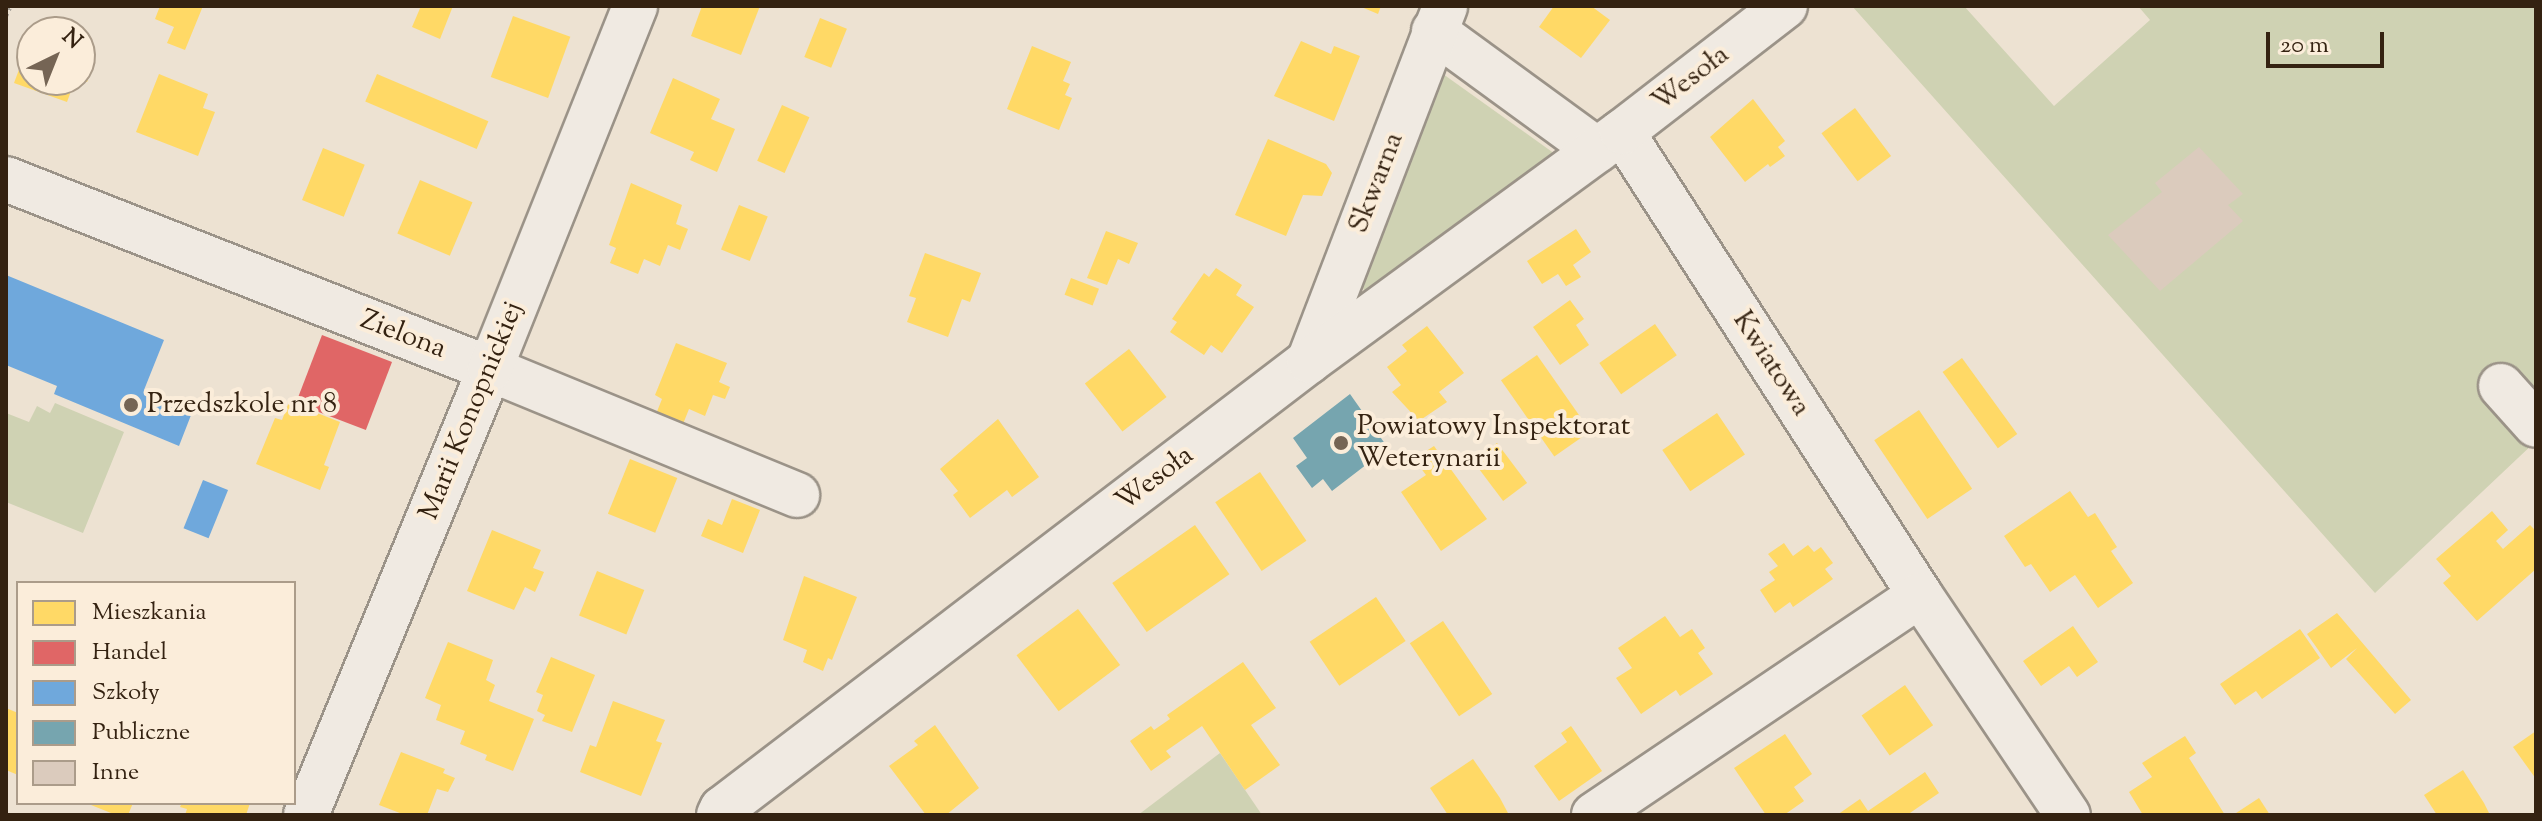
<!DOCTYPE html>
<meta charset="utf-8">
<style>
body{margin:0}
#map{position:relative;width:2542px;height:821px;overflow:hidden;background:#ede2d2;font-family:"Sorts Mill Goudy",serif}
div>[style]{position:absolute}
.green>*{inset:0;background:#cfd2b3}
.homes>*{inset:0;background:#ffd966;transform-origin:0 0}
.shops>*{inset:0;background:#e06666;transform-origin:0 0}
.schools>*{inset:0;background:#6fa8dc;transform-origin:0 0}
.public>*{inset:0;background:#76a5af}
.building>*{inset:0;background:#dbcbbd}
.path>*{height:5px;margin-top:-2.5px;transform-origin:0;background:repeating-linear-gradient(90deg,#aca69e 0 2px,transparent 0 6px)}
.roads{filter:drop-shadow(2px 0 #9b9388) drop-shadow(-2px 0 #9b9388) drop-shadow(0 2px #9b9388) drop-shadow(0 -2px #9b9388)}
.street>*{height:44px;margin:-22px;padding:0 22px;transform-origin:22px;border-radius:22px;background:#f0eae2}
.dots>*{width:22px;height:22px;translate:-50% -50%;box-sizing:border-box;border:4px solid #fbedda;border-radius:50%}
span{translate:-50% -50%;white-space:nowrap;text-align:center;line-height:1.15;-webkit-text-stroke:8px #fbedda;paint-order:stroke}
.street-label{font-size:28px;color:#342211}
.poi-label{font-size:28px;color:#342211}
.left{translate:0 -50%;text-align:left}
.frame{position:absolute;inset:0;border:8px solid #342211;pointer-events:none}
.legend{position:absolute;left:16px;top:581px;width:280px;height:224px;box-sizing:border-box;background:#fbedda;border:2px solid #ab9c8a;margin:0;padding:10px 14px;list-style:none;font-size:24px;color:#342211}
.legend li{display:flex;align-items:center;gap:16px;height:40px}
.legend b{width:40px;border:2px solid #ab9c8a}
.north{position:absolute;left:16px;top:16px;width:80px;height:80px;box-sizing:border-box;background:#fbedda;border:2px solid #ab9c8a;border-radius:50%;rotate:43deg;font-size:22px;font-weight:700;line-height:32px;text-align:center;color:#342211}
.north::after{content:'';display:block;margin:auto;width:28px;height:36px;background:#756555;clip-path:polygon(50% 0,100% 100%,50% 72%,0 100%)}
.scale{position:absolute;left:2266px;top:32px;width:118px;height:36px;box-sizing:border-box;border:4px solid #342211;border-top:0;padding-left:10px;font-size:24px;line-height:28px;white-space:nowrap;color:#342211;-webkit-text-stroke:6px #fbedda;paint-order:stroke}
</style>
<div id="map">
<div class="green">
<div style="clip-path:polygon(1852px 6px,1964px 6px,2054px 106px,2150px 20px,2138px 6px,2536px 6px,2536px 441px,2375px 593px)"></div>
<div style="clip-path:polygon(1443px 74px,1555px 154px,1372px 292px,1364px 290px,1361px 284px)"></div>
<div style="clip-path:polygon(55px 403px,124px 432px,83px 533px,6px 502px,6px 413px,29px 422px,37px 406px,50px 413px)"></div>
<div style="clip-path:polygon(1220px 753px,1262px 815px,1138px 815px)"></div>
</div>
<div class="homes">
<div style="clip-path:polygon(160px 6px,203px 6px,185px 50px,167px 43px,174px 27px,155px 19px)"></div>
<div style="clip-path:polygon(421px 6px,453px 6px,440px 39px,412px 27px)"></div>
<div style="clip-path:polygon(702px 6px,760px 6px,741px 55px,691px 36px)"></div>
<div style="clip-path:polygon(1359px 6px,1381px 6px,1378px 14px)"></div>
<div style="clip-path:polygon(1554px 6px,1591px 6px,1610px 20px,1581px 58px,1539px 27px)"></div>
<div style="left:513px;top:16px;width:61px;height:65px;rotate:20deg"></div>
<div style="left:820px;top:18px;width:29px;height:42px;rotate:22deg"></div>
<div style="clip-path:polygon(36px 23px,57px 32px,33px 32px)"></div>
<div style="clip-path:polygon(32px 35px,32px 80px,75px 80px,67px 102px,14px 83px)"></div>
<div style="clip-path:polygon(1301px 41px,1331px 54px,1334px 46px,1360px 56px,1334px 121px,1274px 96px)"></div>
<div style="clip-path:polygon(80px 42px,88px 45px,83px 60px,94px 63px,87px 82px,80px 80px)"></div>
<div style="clip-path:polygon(1032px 46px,1071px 62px,1063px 81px,1070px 84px,1065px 95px,1072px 98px,1059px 130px,1007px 109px)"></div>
<div style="clip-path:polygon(159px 74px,208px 94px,203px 108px,215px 112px,198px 156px,136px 132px)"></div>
<div style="left:377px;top:74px;width:121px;height:30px;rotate:23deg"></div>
<div style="clip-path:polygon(673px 78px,720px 99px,711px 119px,735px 129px,717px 172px,690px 160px,694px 152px,650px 133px)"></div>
<div style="clip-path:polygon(1753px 99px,1785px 141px,1778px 147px,1785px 156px,1770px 167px,1768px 164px,1745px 182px,1710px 137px)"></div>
<div style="left:782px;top:105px;width:30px;height:61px;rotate:24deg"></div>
<div style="left:1855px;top:108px;width:60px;height:42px;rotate:53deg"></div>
<div style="clip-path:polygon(1268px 139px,1326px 164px,1332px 173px,1322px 196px,1303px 195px,1286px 236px,1235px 215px)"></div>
<div style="left:323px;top:148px;width:45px;height:56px;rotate:22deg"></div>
<div style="left:420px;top:180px;width:57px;height:58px;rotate:23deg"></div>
<div style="clip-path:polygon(631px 183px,682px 205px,676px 224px,688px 229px,680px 250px,668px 245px,660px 266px,644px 259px,638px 274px,610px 263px,616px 248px,609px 245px)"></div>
<div style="left:739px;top:205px;width:31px;height:48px;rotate:22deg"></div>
<div style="clip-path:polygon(1576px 229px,1591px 252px,1573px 265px,1581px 277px,1566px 286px,1558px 274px,1542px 284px,1527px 261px)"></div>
<div style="clip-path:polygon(1106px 231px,1138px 243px,1129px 264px,1118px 259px,1107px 285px,1087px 278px)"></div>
<div style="clip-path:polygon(925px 253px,981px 273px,970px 302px,962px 299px,948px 337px,907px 322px,916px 298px,909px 296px)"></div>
<div style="clip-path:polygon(1216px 268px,1242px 285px,1236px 295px,1254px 307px,1222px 353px,1211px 345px,1204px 355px,1170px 332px,1177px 322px,1172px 319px,1204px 273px,1209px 277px)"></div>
<div style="left:1071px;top:278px;width:30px;height:18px;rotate:21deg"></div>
<div style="clip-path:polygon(1570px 300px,1584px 319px,1576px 325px,1589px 345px,1560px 365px,1533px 327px)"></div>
<div style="left:1655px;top:324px;width:38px;height:68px;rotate:55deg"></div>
<div style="clip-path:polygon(1427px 326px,1464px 373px,1439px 392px,1447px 402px,1419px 421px,1392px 392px,1401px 385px,1387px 367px,1407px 351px,1402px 345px)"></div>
<div style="clip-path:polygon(676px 343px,727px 363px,719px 382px,730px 387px,725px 399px,713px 395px,705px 416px,689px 409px,683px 424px,656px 414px,662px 399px,655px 395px)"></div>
<div style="left:1129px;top:349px;width:61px;height:56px;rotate:52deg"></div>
<div style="left:1537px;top:355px;width:93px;height:44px;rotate:55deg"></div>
<div style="left:1962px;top:358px;width:94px;height:24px;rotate:54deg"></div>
<div style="clip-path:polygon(289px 402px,340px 422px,324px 465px,329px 467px,320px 490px,256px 464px,275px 418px,282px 420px)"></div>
<div style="left:1919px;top:410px;width:95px;height:54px;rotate:56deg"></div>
<div style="left:1717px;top:413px;width:50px;height:66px;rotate:56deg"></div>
<div style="clip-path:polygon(998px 419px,1039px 477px,1012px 497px,1007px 490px,970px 518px,953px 495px,958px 491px,940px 469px)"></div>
<div style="left:1497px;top:443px;width:50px;height:30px;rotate:53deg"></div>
<div style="clip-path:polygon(1434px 446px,1487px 519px,1441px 551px,1401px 492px,1426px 475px,1414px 459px)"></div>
<div style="left:630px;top:459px;width:51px;height:59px;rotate:22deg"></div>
<div style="left:1260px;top:472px;width:83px;height:54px;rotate:56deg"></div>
<div style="clip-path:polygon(2070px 491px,2088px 517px,2095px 513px,2117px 547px,2111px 551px,2133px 583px,2098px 608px,2075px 575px,2050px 592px,2031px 564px,2025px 567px,2004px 536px)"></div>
<div style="clip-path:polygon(732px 499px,760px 510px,743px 553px,701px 536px,708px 519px,722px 525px)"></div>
<div style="clip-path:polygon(2492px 511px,2508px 530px,2496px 541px,2503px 549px,2530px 525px,2536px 531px,2536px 569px,2477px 621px,2443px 583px,2451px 576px,2436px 559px)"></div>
<div style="left:1195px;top:525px;width:60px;height:101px;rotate:55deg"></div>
<div style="clip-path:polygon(492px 530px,541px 550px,533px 568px,544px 572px,535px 592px,525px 587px,514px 610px,467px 591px)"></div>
<div style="clip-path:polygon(1784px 543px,1793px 556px,1808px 545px,1814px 552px,1821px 547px,1833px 563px,1825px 569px,1833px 579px,1793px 607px,1790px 602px,1775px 613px,1760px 590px,1775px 580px,1769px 572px,1778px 566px,1768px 554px)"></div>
<div style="left:597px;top:571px;width:51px;height:48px;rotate:22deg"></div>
<div style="clip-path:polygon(804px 576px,857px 597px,832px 660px,828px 658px,823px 671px,803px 662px,807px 650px,783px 640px)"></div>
<div style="left:1376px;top:597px;width:53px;height:80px;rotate:56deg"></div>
<div style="left:1078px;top:609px;width:70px;height:77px;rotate:53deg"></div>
<div style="clip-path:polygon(2337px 613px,2411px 700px,2395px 714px,2346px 659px,2357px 648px,2331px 668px,2307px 634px)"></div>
<div style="clip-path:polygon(1665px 616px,1680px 637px,1692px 629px,1705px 648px,1698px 653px,1713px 674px,1680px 696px,1676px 690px,1641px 714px,1616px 678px,1632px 668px,1618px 648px)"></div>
<div style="left:1443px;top:621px;width:88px;height:40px;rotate:56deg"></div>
<div style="clip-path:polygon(2073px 626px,2098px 662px,2077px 677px,2069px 666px,2041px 686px,2023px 661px)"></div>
<div style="clip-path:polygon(2300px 629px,2320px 658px,2262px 699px,2256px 691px,2235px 705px,2220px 684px)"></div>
<div style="clip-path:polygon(448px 642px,493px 660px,486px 680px,495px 685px,489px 701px,534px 719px,513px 771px,485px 760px,487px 755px,460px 744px,465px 731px,436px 720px,441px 705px,425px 698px)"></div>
<div style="clip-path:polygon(551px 657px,595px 675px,572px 732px,542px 721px,545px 715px,537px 711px,543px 695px,536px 692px)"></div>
<div style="clip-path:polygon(1243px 662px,1276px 708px,1251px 725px,1280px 765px,1245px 790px,1202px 726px,1166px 751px,1171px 757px,1151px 771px,1130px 741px,1151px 726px,1154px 730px,1170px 719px,1167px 715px)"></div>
<div style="left:1905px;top:685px;width:49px;height:53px;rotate:55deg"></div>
<div style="clip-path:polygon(613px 701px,665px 720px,656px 741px,662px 743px,641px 796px,580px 772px,590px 745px,596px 747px)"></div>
<div style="clip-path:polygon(6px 708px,18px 713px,18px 775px,6px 770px)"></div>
<div style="clip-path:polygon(935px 725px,979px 788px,946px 815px,926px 815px,889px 766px,918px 745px,914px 741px)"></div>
<div style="clip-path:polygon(1571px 726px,1602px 771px,1559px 801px,1534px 766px,1567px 742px,1561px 733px)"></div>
<div style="clip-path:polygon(2536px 731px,2536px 779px,2513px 747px)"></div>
<div style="clip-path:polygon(1785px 734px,1812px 774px,1794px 787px,1804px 801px,1784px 815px,1766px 815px,1734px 768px)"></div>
<div style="clip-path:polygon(2185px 736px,2196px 753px,2189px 758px,2225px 815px,2143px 815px,2129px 792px,2152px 777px,2142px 763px)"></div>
<div style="clip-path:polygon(401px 752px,445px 769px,443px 773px,455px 778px,448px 792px,437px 789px,427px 815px,405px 815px,379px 805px)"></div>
<div style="clip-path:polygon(1473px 759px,1500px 798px,1509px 815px,1448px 815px,1430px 788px)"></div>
<div style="clip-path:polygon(2463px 770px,2484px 803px,2490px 815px,2437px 815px,2424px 795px)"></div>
<div style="clip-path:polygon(1925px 772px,1939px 793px,1907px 815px,1837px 815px,1860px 799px,1868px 811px)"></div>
<div style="clip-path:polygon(2259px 798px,2270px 815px,2233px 815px)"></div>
<div style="clip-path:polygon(86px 803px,133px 803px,128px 815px,116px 815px)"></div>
<div style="clip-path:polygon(182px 803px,250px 803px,246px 815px,185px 815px,187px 809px,180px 807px)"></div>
</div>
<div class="shops">
<div style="left:322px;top:335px;width:75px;height:73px;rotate:21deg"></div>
</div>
<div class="schools">
<div style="clip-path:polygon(6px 275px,164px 340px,144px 390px,193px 410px,179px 446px,54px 394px,57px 386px,6px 365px)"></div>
<div style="left:203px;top:480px;width:27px;height:52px;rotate:22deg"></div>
</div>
<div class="public">
<div style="clip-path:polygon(1350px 394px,1388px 448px,1332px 491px,1323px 479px,1312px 488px,1296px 466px,1307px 458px,1293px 438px)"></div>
</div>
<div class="building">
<div style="clip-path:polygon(2199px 147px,2243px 194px,2228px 205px,2243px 221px,2160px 291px,2108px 235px,2162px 192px,2155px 183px)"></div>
</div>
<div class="path">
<div style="left:6px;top:15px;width:10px;rotate:-66deg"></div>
</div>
<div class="roads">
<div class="street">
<div style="left:1434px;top:31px;width:202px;rotate:36.1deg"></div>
<div style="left:1622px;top:132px;width:551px;rotate:57.23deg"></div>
<div style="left:1920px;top:595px;width:265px;rotate:56.1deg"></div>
<div style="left:6px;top:179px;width:520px;rotate:21.43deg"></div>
<div style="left:490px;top:369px;width:332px;rotate:22.3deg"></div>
<div style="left:1309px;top:361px;width:380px;rotate:-69deg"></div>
<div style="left:2501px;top:386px;width:52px;rotate:48.1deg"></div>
<div style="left:306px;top:815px;width:482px;rotate:-67.6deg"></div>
<div style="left:490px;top:369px;width:391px;rotate:-68.2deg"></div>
<div style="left:719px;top:815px;width:7px;rotate:-63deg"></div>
<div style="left:722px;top:809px;width:738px;rotate:-37.35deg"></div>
<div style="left:1309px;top:361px;width:388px;rotate:-36.2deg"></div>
<div style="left:1622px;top:132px;width:206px;rotate:-37.7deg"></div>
<div style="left:1594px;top:815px;width:393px;rotate:-34deg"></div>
</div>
</div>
<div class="dots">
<div style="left:131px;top:405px;background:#756555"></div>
<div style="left:1341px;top:443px;background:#756555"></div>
</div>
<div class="street-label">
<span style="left:1691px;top:79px;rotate:-38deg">Wesoła</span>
<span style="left:1377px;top:183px;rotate:-69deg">Skwarna</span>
<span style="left:403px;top:335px;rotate:21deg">Zielona</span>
<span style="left:1771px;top:364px;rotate:57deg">Kwiatowa</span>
<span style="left:472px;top:411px;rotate:-68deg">Marii Konopnickiej</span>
<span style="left:1155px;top:479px;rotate:-37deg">Wesoła</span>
</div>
<div class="poi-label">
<span class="left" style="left:147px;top:405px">Przedszkole nr 8</span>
<span class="left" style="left:1357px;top:443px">Powiatowy Inspektorat<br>Weterynarii</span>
</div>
<div class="frame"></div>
<ul class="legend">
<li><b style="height:22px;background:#ffd966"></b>Mieszkania</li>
<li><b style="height:22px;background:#e06666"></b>Handel</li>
<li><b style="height:22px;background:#6fa8dc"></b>Szkoły</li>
<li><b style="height:22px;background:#76a5af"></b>Publiczne</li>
<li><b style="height:22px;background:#dbcbbd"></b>Inne</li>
</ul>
<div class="north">N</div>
<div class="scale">20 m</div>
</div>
